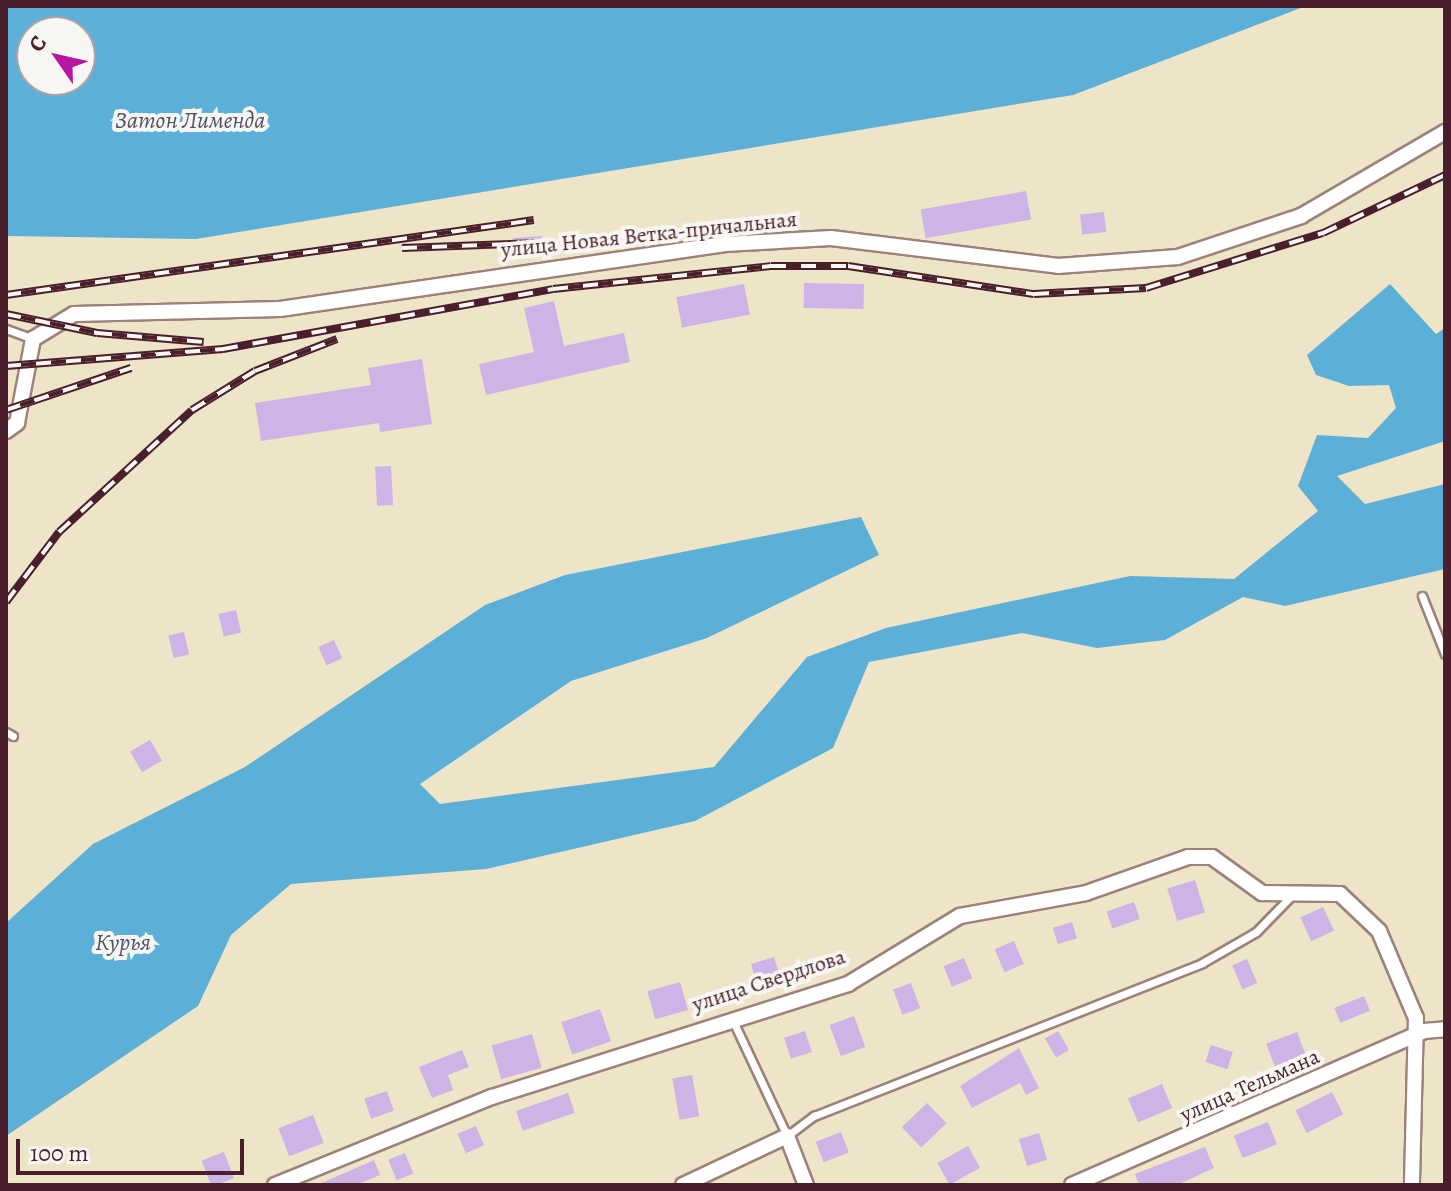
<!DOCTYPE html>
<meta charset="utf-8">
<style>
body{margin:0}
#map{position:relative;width:1451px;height:1191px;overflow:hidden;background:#eee4c8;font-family:Alegreya,serif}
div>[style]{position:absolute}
.water>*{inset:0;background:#5cafd7}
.building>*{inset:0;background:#ccb4e6;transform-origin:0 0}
.roads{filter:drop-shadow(2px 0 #9c827a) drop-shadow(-2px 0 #9c827a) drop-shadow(0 2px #9c827a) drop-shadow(0 -2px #9c827a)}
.service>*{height:7px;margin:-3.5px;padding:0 3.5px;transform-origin:3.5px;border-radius:3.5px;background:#fff}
.minor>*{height:14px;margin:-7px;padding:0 7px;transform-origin:7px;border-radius:7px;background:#fff}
.rail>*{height:8px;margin-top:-4px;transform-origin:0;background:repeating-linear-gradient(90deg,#f6f6f2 0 15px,#4a1f2b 0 30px);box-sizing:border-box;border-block:2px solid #4a1f2b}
span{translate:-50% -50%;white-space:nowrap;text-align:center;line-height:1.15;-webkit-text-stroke:8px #f6f6f2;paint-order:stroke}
.street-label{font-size:22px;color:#4a1f2b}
.water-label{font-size:24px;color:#505167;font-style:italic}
.frame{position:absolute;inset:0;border:8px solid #4a1f2b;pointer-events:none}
.north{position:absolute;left:16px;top:16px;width:80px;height:80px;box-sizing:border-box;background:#f6f6f2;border:2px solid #b1a0a2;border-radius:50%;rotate:304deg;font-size:22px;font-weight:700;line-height:32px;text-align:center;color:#4a1f2b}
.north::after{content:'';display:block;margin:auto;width:28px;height:36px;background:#b5179e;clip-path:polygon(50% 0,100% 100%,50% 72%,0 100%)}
.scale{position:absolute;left:16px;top:1139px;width:228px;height:36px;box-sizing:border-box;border:4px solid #4a1f2b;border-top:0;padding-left:10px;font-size:24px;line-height:28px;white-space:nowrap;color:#4a1f2b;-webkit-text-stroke:6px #f6f6f2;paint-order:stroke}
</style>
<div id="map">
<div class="water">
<div style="clip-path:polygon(evenodd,6px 6px,1306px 6px,1073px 95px,196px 239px,6px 236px,6px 6px,32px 32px,80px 32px,80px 80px,32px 80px,32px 32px)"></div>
<div style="clip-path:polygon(1390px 284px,1436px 334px,1445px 328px,1445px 441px,1337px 476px,1365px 504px,1445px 484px,1445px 569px,1285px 606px,1243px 597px,1165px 640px,1097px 648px,1022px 633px,869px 662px,833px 748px,695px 821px,486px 869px,291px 884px,231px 935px,198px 1006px,6px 1136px,6px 923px,93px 844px,245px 767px,485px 605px,565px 575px,861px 517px,879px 555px,707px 638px,571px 681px,420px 784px,440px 804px,714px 767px,807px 657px,886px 628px,1130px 576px,1234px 579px,1318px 511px,1298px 486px,1317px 435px,1368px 438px,1396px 408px,1389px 385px,1349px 386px,1316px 375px,1307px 355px)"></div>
</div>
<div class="building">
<div style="left:1026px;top:191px;width:29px;height:107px;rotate:80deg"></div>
<div style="left:1104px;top:212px;width:20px;height:24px;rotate:84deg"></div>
<div style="left:542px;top:236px;width:15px;height:29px;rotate:86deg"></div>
<div style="left:804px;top:283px;width:60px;height:25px;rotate:1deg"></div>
<div style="left:744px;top:284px;width:31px;height:69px;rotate:79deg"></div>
<div style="clip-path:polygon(554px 301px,564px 346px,624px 333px,630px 362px,486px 395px,479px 364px,534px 352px,524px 308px)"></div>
<div style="clip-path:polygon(422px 359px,432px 424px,380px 432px,379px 423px,261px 441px,255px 403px,371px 385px,368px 368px)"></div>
<div style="left:391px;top:466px;width:39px;height:16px;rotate:87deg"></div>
<div style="left:236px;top:610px;width:23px;height:18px;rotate:77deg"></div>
<div style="left:184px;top:632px;width:23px;height:16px;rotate:77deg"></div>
<div style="left:334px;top:640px;width:20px;height:17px;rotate:66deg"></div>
<div style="left:150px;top:740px;width:24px;height:23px;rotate:60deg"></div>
<div style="left:1195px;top:880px;width:34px;height:29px;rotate:73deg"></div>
<div style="left:1134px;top:902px;width:18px;height:29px;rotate:71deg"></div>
<div style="left:1323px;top:907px;width:26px;height:25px;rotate:65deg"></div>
<div style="left:1072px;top:922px;width:17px;height:20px;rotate:73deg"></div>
<div style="left:1014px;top:941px;width:25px;height:21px;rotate:67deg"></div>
<div style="left:774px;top:957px;width:24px;height:24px;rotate:73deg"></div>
<div style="left:964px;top:958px;width:22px;height:22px;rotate:68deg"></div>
<div style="left:1247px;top:959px;width:26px;height:16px;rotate:67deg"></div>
<div style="left:680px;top:982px;width:29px;height:34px;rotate:74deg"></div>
<div style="left:911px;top:983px;width:27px;height:19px;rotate:70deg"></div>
<div style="left:1364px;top:996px;width:16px;height:32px;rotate:68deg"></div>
<div style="left:600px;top:1009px;width:34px;height:41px;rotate:71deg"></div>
<div style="left:854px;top:1016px;width:33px;height:26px;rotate:70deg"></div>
<div style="left:805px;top:1031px;width:22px;height:22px;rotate:72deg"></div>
<div style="left:1058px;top:1031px;width:22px;height:15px;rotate:60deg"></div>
<div style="left:1297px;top:1032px;width:28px;height:33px;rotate:69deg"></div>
<div style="left:532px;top:1034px;width:35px;height:42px;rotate:74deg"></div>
<div style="left:1211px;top:1045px;width:23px;height:18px;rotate:18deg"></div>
<div style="clip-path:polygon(1019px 1048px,1039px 1088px,1026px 1095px,1020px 1083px,972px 1108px,960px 1086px)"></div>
<div style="clip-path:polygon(462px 1050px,469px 1067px,448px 1075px,453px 1090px,432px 1098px,419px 1067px)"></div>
<div style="left:692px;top:1075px;width:42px;height:20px;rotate:80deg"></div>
<div style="left:1162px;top:1084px;width:26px;height:37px;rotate:67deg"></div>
<div style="left:387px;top:1091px;width:21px;height:24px;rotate:71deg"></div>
<div style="left:1332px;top:1092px;width:25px;height:41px;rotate:63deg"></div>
<div style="left:568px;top:1093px;width:21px;height:55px;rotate:71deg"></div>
<div style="left:927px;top:1103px;width:28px;height:35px;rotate:46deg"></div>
<div style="left:313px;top:1115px;width:30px;height:37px;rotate:69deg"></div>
<div style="left:1268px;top:1122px;width:24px;height:37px;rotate:68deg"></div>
<div style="left:476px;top:1126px;width:21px;height:20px;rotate:67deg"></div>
<div style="left:841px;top:1132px;width:22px;height:27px;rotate:69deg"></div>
<div style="left:1039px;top:1133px;width:28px;height:21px;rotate:73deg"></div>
<div style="left:968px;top:1146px;width:25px;height:35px;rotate:61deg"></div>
<div style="clip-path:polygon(1205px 1147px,1214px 1168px,1177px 1185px,1139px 1185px,1135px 1174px)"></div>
<div style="left:224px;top:1152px;width:28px;height:24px;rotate:69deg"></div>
<div style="left:405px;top:1153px;width:22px;height:18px;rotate:68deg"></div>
<div style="clip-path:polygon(374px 1160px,380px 1175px,356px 1185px,317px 1185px)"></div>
</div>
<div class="roads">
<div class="service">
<div style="left:6px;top:329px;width:29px;rotate:20deg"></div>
<div style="left:1422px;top:596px;width:62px;rotate:68.4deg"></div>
<div style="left:6px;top:732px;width:8px;rotate:30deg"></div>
<div style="left:733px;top:1021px;width:127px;rotate:64.8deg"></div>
<div style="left:787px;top:1136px;width:34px;rotate:-37deg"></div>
<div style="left:814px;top:1116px;width:417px;rotate:-21.5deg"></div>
<div style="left:1202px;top:963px;width:62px;rotate:-29.9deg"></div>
<div style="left:1256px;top:932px;width:52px;rotate:-45.8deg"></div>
</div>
<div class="minor">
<div style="left:6px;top:431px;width:14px;rotate:-36deg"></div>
<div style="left:17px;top:423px;width:86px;rotate:-79.2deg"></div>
<div style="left:33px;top:339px;width:48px;rotate:-31.4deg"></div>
<div style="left:74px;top:314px;width:206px;rotate:-1.4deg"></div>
<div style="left:280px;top:309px;width:450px;rotate:-8.3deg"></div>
<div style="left:725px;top:244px;width:106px;rotate:-3.2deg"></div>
<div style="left:831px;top:238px;width:229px;rotate:7deg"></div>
<div style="left:1058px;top:266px;width:120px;rotate:-4.3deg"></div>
<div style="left:1178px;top:257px;width:130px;rotate:-18.4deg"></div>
<div style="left:1301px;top:216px;width:167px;rotate:-30.3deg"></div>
<div style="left:275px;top:1185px;width:234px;rotate:-22.1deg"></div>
<div style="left:492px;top:1097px;width:374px;rotate:-17.6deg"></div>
<div style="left:848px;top:984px;width:131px;rotate:-31.3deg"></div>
<div style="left:960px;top:916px;width:128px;rotate:-10.3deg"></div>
<div style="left:1086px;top:893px;width:108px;rotate:-19.4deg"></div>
<div style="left:1188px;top:857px;width:24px"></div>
<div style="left:1212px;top:857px;width:62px;rotate:35.8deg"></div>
<div style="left:1262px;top:893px;width:78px;rotate:0.7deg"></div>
<div style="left:1340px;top:894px;width:54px;rotate:43.5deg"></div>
<div style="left:1379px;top:931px;width:95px;rotate:67deg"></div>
<div style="left:1416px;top:1018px;width:167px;rotate:91.4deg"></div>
<div style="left:683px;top:1185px;width:115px;rotate:-25.2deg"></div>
<div style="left:787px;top:1136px;width:53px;rotate:68.8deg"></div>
<div style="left:1072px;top:1185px;width:384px;rotate:-23.6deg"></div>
<div style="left:1424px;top:1031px;width:21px;rotate:-5deg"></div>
</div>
</div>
<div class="rail">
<div style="left:402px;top:248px;width:137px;rotate:-2.1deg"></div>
<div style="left:6px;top:295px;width:533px;rotate:-8.08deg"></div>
<div style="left:6px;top:314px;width:93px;rotate:11.8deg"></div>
<div style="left:97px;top:333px;width:107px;rotate:4.8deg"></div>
<div style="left:6px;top:366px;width:218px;rotate:-4.5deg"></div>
<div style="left:223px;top:349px;width:335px;rotate:-10.3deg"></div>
<div style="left:553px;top:289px;width:219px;rotate:-6deg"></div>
<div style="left:771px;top:266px;width:77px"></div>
<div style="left:848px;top:266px;width:188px;rotate:8.6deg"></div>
<div style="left:1034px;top:294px;width:112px;rotate:-3.1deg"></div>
<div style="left:1146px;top:288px;width:185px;rotate:-17.3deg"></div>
<div style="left:1323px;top:233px;width:135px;rotate:-25.4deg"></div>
<div style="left:6px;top:410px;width:132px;rotate:-18.6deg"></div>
<div style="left:6px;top:602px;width:88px;rotate:-52.9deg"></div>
<div style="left:59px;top:532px;width:180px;rotate:-42.5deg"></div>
<div style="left:192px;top:410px;width:74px;rotate:-31.8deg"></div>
<div style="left:255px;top:371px;width:88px;rotate:-21.3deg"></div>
</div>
<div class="street-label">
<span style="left:649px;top:235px;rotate:-6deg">улица Новая Ветка-причальная</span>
<span style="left:769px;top:981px;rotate:-18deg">улица Свердлова</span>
<span style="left:1250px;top:1086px;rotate:-24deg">улица Тельмана</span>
</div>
<div class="water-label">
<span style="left:190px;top:121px">Затон Лименда</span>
<span style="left:123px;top:943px">Курья</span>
</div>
<div class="frame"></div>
<div class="north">С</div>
<div class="scale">100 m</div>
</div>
